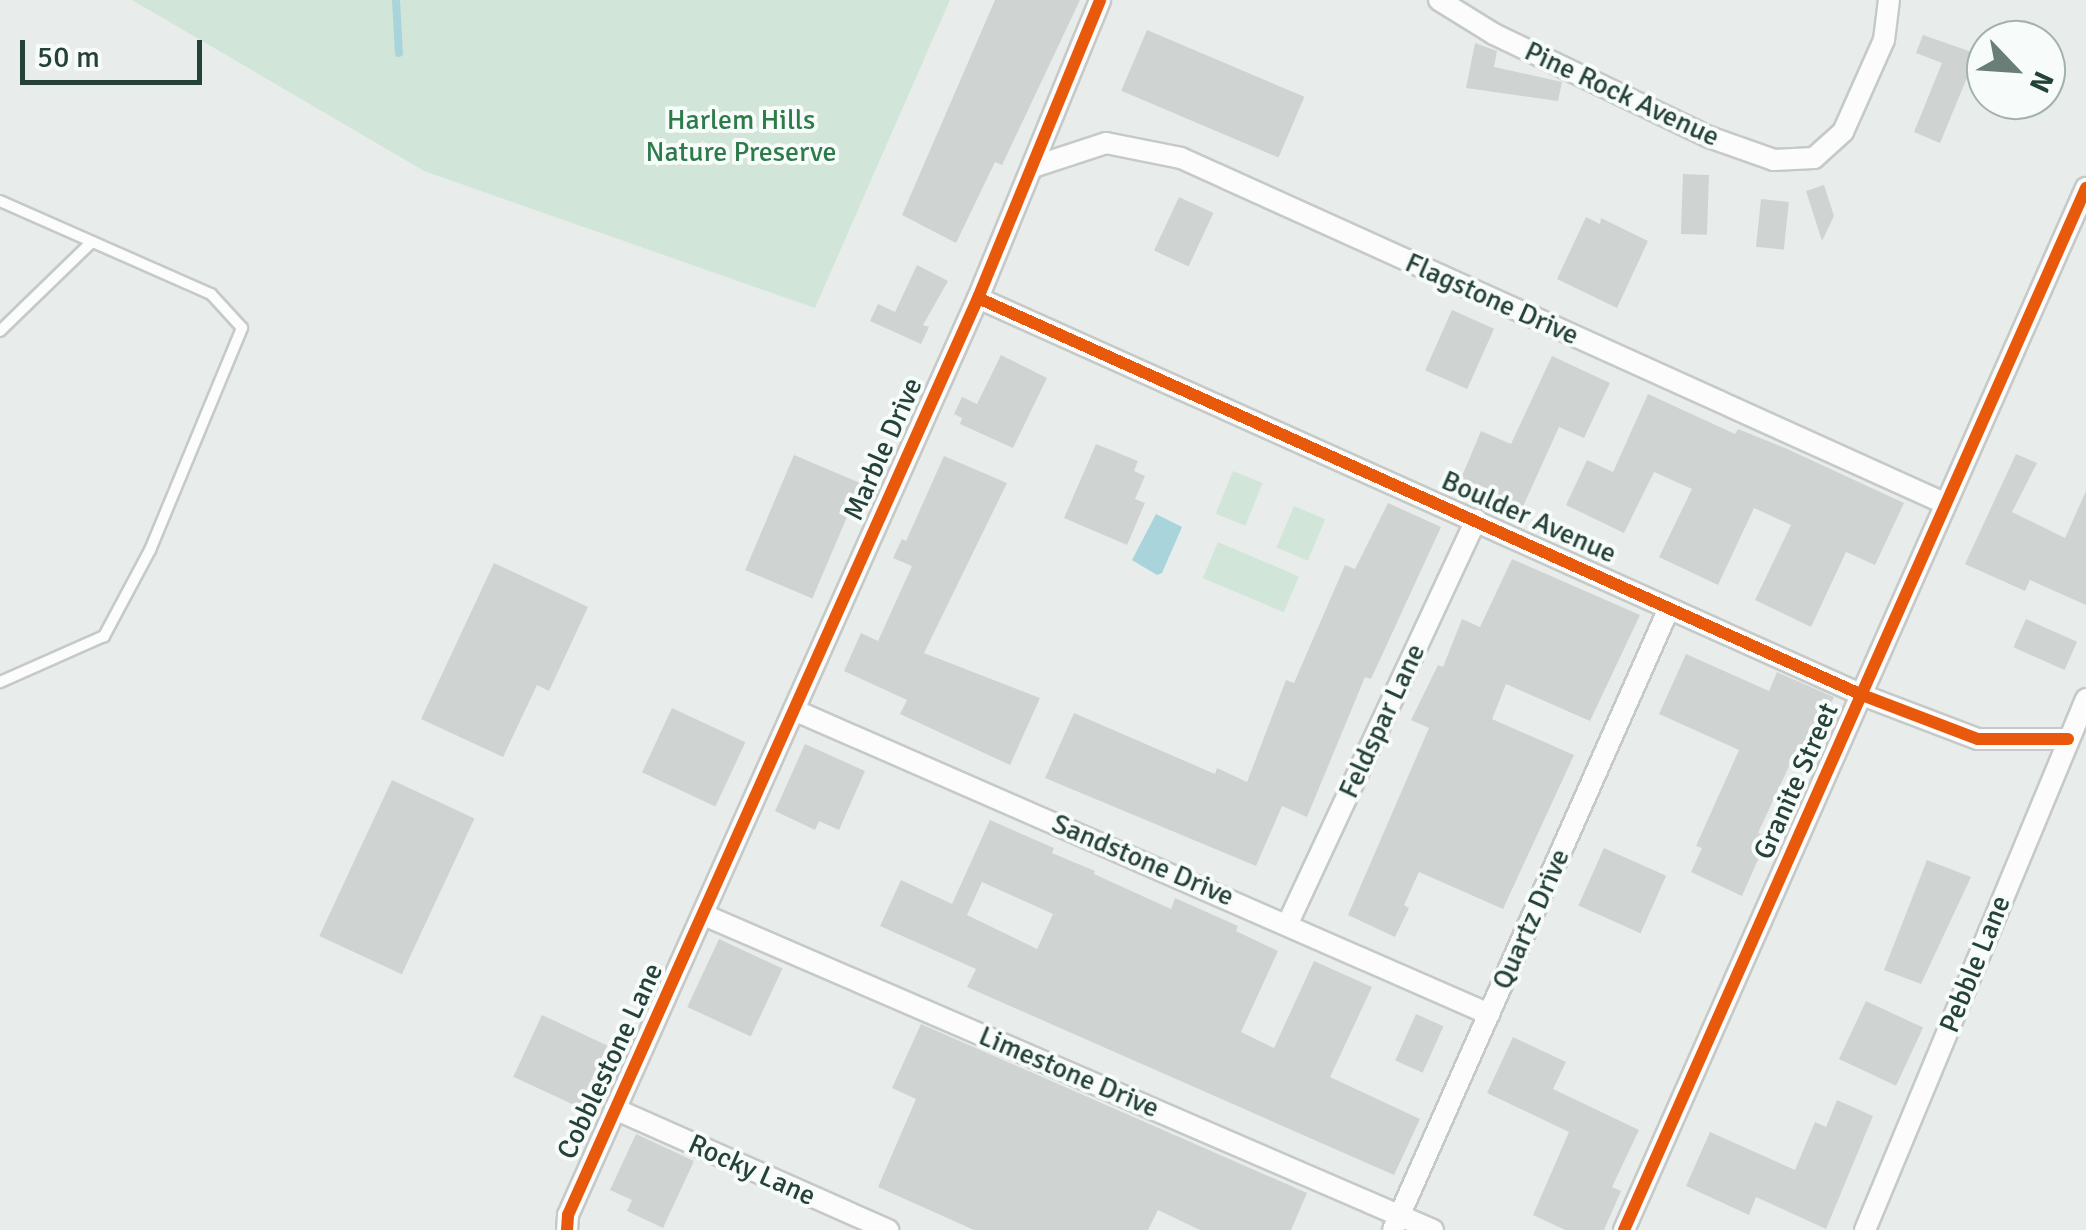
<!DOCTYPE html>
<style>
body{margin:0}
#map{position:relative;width:2086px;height:1230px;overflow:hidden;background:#e8edeb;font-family:Signika,sans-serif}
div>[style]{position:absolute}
.green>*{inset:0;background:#d1e6d8;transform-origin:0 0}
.water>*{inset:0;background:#a9d4db}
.stream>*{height:8px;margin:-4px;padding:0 4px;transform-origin:4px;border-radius:4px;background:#a9d4db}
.building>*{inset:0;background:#cfd4d2;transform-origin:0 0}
.roads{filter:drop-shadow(2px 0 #c5cac8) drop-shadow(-2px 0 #c5cac8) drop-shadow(0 2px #c5cac8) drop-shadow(0 -2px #c5cac8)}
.lane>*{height:10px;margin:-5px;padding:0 5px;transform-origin:5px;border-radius:5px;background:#fcfcfc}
.street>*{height:20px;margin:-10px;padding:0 10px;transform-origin:10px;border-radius:10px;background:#fcfcfc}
.cycleway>*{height:12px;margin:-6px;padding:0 6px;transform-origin:6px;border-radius:6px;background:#e8590c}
span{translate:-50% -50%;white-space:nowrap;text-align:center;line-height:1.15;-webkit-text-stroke:8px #f7fbf9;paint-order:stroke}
.street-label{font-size:28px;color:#24423a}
.park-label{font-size:28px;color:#2d7a4b}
.north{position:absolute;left:1966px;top:20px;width:100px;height:100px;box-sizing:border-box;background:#f7fbf9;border:2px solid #a3b1ad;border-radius:50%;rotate:115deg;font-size:28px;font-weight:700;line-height:40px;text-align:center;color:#24423a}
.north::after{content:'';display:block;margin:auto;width:35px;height:45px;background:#697e78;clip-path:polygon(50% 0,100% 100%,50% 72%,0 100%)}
.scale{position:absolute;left:20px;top:40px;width:182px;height:45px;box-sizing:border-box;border:5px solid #24423a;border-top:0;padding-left:12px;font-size:30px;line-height:35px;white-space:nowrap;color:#24423a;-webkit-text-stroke:8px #f7fbf9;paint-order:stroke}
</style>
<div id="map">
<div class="green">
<div style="clip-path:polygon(132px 0,950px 0,815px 308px,424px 171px)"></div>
<div style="left:1233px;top:471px;width:32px;height:46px;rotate:22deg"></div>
<div style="left:1294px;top:506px;width:34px;height:45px;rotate:23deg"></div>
<div style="left:1218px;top:542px;width:88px;height:39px;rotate:23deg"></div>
</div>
<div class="water">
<div style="clip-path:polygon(1156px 514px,1182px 527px,1162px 573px,1157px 575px,1132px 560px)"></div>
</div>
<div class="stream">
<div style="left:396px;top:0;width:53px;rotate:86.8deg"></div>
</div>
<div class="building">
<div style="clip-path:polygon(995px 0,1080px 0,1002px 165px,995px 162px,956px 243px,902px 215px)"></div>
<div style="left:1147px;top:30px;width:171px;height:66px;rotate:23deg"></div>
<div style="clip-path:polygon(1923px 35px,1986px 57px,1986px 79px,1969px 73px,1940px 143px,1914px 132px,1942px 63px,1916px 53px)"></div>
<div style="clip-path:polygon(1475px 43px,1497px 51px,1494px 67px,1562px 82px,1558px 101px,1466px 88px)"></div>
<div style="left:1683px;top:174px;width:26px;height:60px;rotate:2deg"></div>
<div style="clip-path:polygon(1824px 185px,1834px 216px,1822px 241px,1806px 191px)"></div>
<div style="left:1179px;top:197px;width:38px;height:59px;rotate:25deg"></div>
<div style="left:1761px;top:199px;width:28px;height:48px;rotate:6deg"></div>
<div style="clip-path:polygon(1586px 217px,1600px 224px,1601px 218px,1648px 241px,1617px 308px,1557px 279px)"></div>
<div style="clip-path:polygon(917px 265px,948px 281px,923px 325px,929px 327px,921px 344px,870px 321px,878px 304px,895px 312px)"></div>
<div style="left:1452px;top:310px;width:46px;height:66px;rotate:24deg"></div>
<div style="clip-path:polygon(1001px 355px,1047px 378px,1013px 448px,960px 424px,962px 418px,954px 414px,962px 397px,977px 404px)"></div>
<div style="clip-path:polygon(1552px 356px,1610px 383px,1584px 438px,1559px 427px,1521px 511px,1459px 483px,1481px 431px,1511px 444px)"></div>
<div style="clip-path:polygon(1648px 394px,1735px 434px,1738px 429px,1785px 448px,1904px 503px,1875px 565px,1846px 552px,1811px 627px,1755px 600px,1791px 525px,1754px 508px,1718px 585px,1659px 557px,1692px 489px,1654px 472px,1624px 533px,1566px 505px,1587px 460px,1613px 472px)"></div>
<div style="clip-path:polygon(1096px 444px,1138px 461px,1134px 471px,1145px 476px,1135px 499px,1145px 503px,1127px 545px,1064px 518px)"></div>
<div style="clip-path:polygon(2016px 454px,2037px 463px,2012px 512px,2065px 538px,2086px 491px,2086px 605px,2030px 580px,2025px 591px,1965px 564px)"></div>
<div style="left:794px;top:455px;width:73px;height:125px;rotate:23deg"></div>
<div style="clip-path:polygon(944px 456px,1007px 483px,924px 653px,1040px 698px,1010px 765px,900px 714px,907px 700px,844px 671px,861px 633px,878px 641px,912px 566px,893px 558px,902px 539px,906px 541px)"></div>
<div style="clip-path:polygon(1388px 503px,1441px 527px,1371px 679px,1365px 677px,1307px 817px,1282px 806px,1256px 866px,1045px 778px,1074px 713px,1215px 774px,1217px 768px,1247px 782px,1286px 680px,1294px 683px,1345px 565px,1355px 569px)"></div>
<div style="clip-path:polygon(1512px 559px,1640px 615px,1590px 721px,1506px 684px,1492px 719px,1574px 755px,1503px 909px,1419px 872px,1404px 905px,1409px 908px,1395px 937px,1348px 915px,1429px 728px,1411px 720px,1438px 665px,1443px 667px,1462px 619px,1480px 627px)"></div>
<div style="clip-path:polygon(494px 563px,588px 607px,549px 691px,537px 685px,503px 757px,421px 719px)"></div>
<div style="left:2026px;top:619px;width:56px;height:31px;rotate:24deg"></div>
<div style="clip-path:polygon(1686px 654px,1769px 691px,1777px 672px,1834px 697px,1809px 754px,1797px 749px,1758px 833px,1768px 837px,1742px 896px,1691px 872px,1702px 848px,1696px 846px,1739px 750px,1659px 714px)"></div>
<div style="left:672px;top:708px;width:81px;height:71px;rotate:25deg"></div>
<div style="clip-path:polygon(805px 744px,865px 771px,839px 830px,819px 821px,815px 830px,775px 811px)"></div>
<div style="left:392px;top:780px;width:91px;height:172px;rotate:25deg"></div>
<div style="clip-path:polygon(evenodd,990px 820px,1054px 848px,1052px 853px,1095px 871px,1094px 874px,1171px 909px,1175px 898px,1238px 926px,1236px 931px,1278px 951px,1241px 1032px,1274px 1048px,1314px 961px,1372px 987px,1330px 1077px,1420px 1119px,1394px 1175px,967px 987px,976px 969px,880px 926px,901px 880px,952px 904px,990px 820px,982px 882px,1053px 914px,1037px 949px,967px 915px,982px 882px)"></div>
<div style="left:1604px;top:848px;width:68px;height:63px;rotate:24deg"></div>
<div style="clip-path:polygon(1927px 860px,1971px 877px,1921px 984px,1884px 970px)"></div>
<div style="left:719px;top:939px;width:70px;height:75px;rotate:25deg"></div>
<div style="left:1866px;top:1001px;width:63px;height:64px;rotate:25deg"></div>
<div style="left:1416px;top:1014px;width:30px;height:51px;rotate:24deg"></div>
<div style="left:542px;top:1015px;width:72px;height:68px;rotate:25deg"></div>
<div style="clip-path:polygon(921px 1024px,1307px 1193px,1291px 1230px,1200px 1230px,1158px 1210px,1148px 1230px,974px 1230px,878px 1187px,916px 1099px,892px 1088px)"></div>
<div style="clip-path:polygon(1513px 1037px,1566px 1062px,1553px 1089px,1639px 1130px,1612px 1187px,1621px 1191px,1604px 1230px,1565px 1230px,1533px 1215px,1569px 1132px,1487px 1093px)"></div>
<div style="clip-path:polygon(1837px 1100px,1873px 1116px,1826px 1229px,1756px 1197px,1749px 1215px,1686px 1186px,1710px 1132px,1795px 1170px,1815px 1122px,1826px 1127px)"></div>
<div style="clip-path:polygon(636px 1134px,694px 1161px,663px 1228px,627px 1211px,632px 1200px,610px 1190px)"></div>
</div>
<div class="roads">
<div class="lane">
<div style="left:0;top:201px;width:231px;rotate:23.8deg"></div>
<div style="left:211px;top:294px;width:46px;rotate:47.6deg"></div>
<div style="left:242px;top:328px;width:240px;rotate:112.5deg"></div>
<div style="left:150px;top:550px;width:98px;rotate:118.1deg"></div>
<div style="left:104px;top:636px;width:114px;rotate:156.1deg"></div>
<div style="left:0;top:331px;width:128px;rotate:-44.1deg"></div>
</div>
<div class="street">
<div style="left:1439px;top:0;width:65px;rotate:31.7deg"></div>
<div style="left:1494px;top:34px;width:238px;rotate:25.6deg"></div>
<div style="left:1709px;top:137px;width:69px;rotate:19.5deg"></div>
<div style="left:1774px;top:160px;width:40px;rotate:-2.9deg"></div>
<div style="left:1814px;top:158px;width:39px;rotate:-42deg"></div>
<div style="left:1843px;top:132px;width:101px;rotate:-66deg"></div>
<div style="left:1884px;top:40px;width:40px;rotate:-82.9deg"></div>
<div style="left:1033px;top:167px;width:77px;rotate:-18.2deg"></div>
<div style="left:1106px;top:143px;width:76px;rotate:11.3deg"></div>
<div style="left:1181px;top:158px;width:837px;rotate:24.33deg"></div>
<div style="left:978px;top:298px;width:969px;rotate:24.18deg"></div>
<div style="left:1862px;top:695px;width:124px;rotate:20.8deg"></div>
<div style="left:1978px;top:739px;width:90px"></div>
<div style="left:794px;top:710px;width:759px;rotate:23.63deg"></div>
<div style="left:704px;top:915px;width:794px;rotate:23.37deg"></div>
<div style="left:1288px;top:923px;width:445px;rotate:-65deg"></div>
<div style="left:615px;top:1109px;width:299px;rotate:23.9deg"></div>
<div style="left:567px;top:1230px;width:15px;rotate:-86deg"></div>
<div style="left:568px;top:1215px;width:1004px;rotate:-65.91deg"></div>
<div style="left:978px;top:298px;width:322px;rotate:-67.7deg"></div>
<div style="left:1393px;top:1230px;width:680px;rotate:-66.07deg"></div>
<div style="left:1624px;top:1230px;width:1140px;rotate:-66.09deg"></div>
<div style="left:1865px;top:1230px;width:575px;rotate:-67.4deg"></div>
</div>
</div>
<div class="cycleway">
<div style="left:978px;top:298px;width:969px;rotate:24.18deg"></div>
<div style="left:1862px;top:695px;width:124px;rotate:20.8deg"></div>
<div style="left:1978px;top:739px;width:90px"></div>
<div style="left:567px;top:1230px;width:15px;rotate:-86deg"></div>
<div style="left:568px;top:1215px;width:1004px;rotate:-65.91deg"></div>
<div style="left:978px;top:298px;width:322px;rotate:-67.7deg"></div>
<div style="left:1624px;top:1230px;width:1140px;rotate:-66.09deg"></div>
</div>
<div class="street-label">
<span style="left:1622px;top:94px;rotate:25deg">Pine Rock Avenue</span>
<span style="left:1492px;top:299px;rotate:24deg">Flagstone Drive</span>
<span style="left:883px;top:449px;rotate:-66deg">Marble Drive</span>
<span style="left:1529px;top:517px;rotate:24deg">Boulder Avenue</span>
<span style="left:1382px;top:721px;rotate:-65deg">Feldspar Lane</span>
<span style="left:1796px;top:781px;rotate:-66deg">Granite Street</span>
<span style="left:1143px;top:860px;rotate:23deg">Sandstone Drive</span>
<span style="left:1531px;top:919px;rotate:-66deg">Quartz Drive</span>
<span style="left:1975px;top:964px;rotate:-68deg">Pebble Lane</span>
<span style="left:610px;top:1061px;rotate:-65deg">Cobblestone Lane</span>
<span style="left:1069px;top:1072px;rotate:23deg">Limestone Drive</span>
<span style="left:752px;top:1170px;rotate:24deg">Rocky Lane</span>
</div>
<div class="park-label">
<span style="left:741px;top:136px">Harlem Hills<br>Nature Preserve</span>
</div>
<div class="north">N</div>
<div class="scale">50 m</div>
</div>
